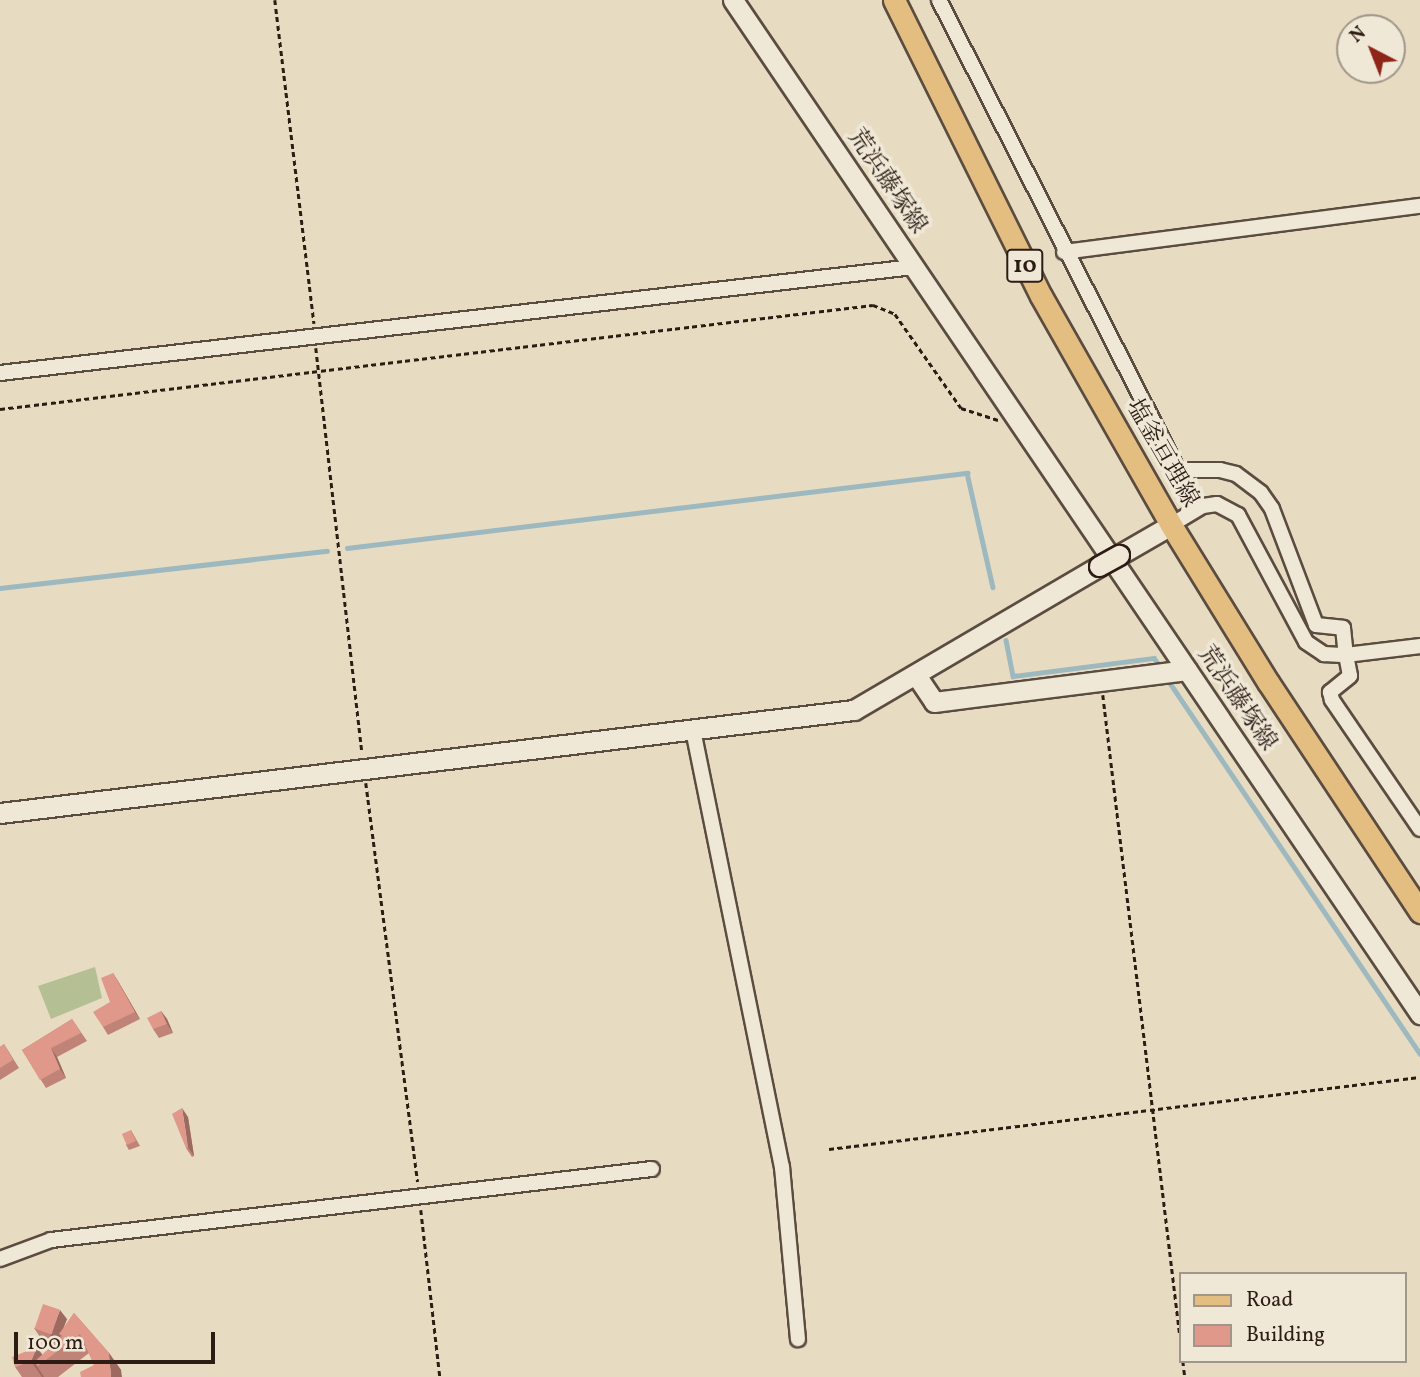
<!DOCTYPE html>
<meta charset="utf-8">
<style>
body{margin:0}
#map{position:relative;width:1420px;height:1377px;overflow:hidden;background:#e7dcc2;font-family:Vollkorn,"Noto Serif JP",serif}
div>[style]{position:absolute}
.green>*{inset:0;background:#b4c094}
.stream>*{height:4.5px;margin:-2.25px;padding:0 2.25px;transform-origin:2.25px;border-radius:2.25px;background:#9db8be}
.path>*{height:2.5px;margin-top:-1.25px;transform-origin:0;background:repeating-linear-gradient(90deg,#2c1c14 0 5px,transparent 0 8.5px)}
.roads{filter:drop-shadow(2px 0 #5b4c40) drop-shadow(-2px 0 #5b4c40) drop-shadow(0 2px #5b4c40) drop-shadow(0 -2px #5b4c40)}
.street>*{height:14px;margin:-7px;padding:0 7px;transform-origin:7px;border-radius:7px;background:#efe8d7}
.secondary>*{height:19px;margin:-9.5px;padding:0 9.5px;transform-origin:9.5px;border-radius:9.5px;background:#efe8d7}
.primary>*{height:21px;margin:-10.5px;padding:0 10.5px;transform-origin:10.5px;border-radius:10.5px;background:#e4be81}
.bridges{filter:drop-shadow(2px 0 #2c1c14) drop-shadow(-2px 0 #2c1c14) drop-shadow(0 2px #2c1c14) drop-shadow(0 -2px #2c1c14)}
.secondary-bridge>*{height:19px;margin:-9.5px;padding:0 9.5px;transform-origin:9.5px;border-radius:9.5px;background:#efe8d7}
.wall>*{inset:0;background:#c08377}
.shaded-wall>*{inset:0;background:#9c6a61}
.building>*{inset:0;background:#df988a;transform-origin:0 0}
span{translate:-50% -50%;white-space:nowrap;text-align:center;line-height:1.15;-webkit-text-stroke:7px #efe8d7;paint-order:stroke}
.shield-label span{padding:2px 5px;background:#efe8d7;border:2px solid;border-radius:5px;-webkit-text-stroke-width:0}
.shield-label{font-size:23px;color:#2c1c14;font-weight:700}
.street-label{font-size:24px;color:#2c1c14}
.legend{position:absolute;left:1179px;top:1272px;width:228px;height:91px;box-sizing:border-box;background:#efe8d7;border:2px solid #a19689;margin:0;padding:9px 12px;list-style:none;font-size:21px;color:#2c1c14}
.legend li{display:flex;align-items:center;gap:14px;height:35px}
.legend b{width:35px;border:2px solid #a19689}
.north{position:absolute;left:1336px;top:14px;width:70px;height:70px;box-sizing:border-box;background:#efe8d7;border:2px solid #a19689;border-radius:50%;rotate:318deg;font-size:19px;font-weight:700;line-height:28px;text-align:center;color:#2c1c14}
.north::after{content:'';display:block;margin:auto;width:24px;height:32px;background:#8f2418;clip-path:polygon(50% 0,100% 100%,50% 72%,0 100%)}
.scale{position:absolute;left:14px;top:1332px;width:201px;height:32px;box-sizing:border-box;border:4px solid #2c1c14;border-top:0;padding-left:9px;font-size:21px;line-height:24px;white-space:nowrap;color:#2c1c14;-webkit-text-stroke:5px #efe8d7;paint-order:stroke}
</style>
<div id="map">
<div class="green">
<div style="clip-path:polygon(95px 967px,102px 998px,51px 1019px,38px 986px)"></div>
</div>
<div class="stream">
<div style="left:347px;top:548px;width:625px;rotate:-6.9deg"></div>
<div style="left:967px;top:473px;width:117px;rotate:77.2deg"></div>
<div style="left:0;top:588px;width:329px;rotate:-6.5deg"></div>
<div style="left:1006px;top:640px;width:37px;rotate:79deg"></div>
<div style="left:1013px;top:676px;width:142px;rotate:-7.3deg"></div>
<div style="left:1154px;top:658px;width:9px;rotate:54deg"></div>
<div style="left:1170px;top:683px;width:447px;rotate:56deg"></div>
</div>
<div class="path">
<div style="left:275px;top:0;width:326px;rotate:83.1deg"></div>
<div style="left:316px;top:348px;width:407px;rotate:83.5deg"></div>
<div style="left:0;top:409px;width:879px;rotate:-6.79deg"></div>
<div style="left:873px;top:305px;width:24px;rotate:22deg"></div>
<div style="left:895px;top:314px;width:115px;rotate:54.9deg"></div>
<div style="left:961px;top:408px;width:39px;rotate:18deg"></div>
<div style="left:1103px;top:695px;width:646px;rotate:83.15deg"></div>
<div style="left:366px;top:783px;width:402px;rotate:82.6deg"></div>
<div style="left:829px;top:1149px;width:595px;rotate:-6.95deg"></div>
<div style="left:421px;top:1210px;width:168px;rotate:83.5deg"></div>
<div style="left:1183px;top:1361px;width:16px;rotate:83deg"></div>
</div>
<div class="roads">
<div class="street">
<div style="left:939px;top:0;width:527px;rotate:63.05deg"></div>
<div style="left:1178px;top:470px;width:42px"></div>
<div style="left:1220px;top:470px;width:16px;rotate:14deg"></div>
<div style="left:1236px;top:474px;width:31px;rotate:37deg"></div>
<div style="left:1261px;top:493px;width:19px;rotate:55deg"></div>
<div style="left:1272px;top:509px;width:124px;rotate:69.2deg"></div>
<div style="left:1316px;top:625px;width:27px;rotate:6deg"></div>
<div style="left:1343px;top:628px;width:27px;rotate:84deg"></div>
<div style="left:1346px;top:655px;width:75px;rotate:-6.9deg"></div>
<div style="left:1064px;top:252px;width:359px;rotate:-7.4deg"></div>
<div style="left:0;top:373px;width:920px;rotate:-6.62deg"></div>
<div style="left:1171px;top:525px;width:37px;rotate:-31deg"></div>
<div style="left:1203px;top:506px;width:14px;rotate:-8deg"></div>
<div style="left:1217px;top:504px;width:24px;rotate:28deg"></div>
<div style="left:1238px;top:515px;width:144px;rotate:61.8deg"></div>
<div style="left:1306px;top:642px;width:22px;rotate:34deg"></div>
<div style="left:1324px;top:654px;width:22px;rotate:3deg"></div>
<div style="left:1346px;top:655px;width:21px;rotate:79deg"></div>
<div style="left:1350px;top:676px;width:26px;rotate:141deg"></div>
<div style="left:1330px;top:692px;width:8px;rotate:76deg"></div>
<div style="left:1332px;top:700px;width:156px;rotate:55.7deg"></div>
<div style="left:693px;top:730px;width:446px;rotate:78.5deg"></div>
<div style="left:782px;top:1167px;width:173px;rotate:84.7deg"></div>
<div style="left:0;top:1259px;width:54px;rotate:-20.4deg"></div>
<div style="left:51px;top:1240px;width:605px;rotate:-6.74deg"></div>
</div>
<div class="secondary">
<div style="left:733px;top:0;width:1225px;rotate:55.88deg"></div>
<div style="left:1119px;top:555px;width:60px;rotate:-30deg"></div>
<div style="left:916px;top:675px;width:32px;rotate:56deg"></div>
<div style="left:934px;top:702px;width:255px;rotate:-7.2deg"></div>
<div style="left:0;top:813px;width:860px;rotate:-6.88deg"></div>
<div style="left:854px;top:710px;width:284px;rotate:-30.4deg"></div>
</div>
<div class="primary">
<div style="left:894px;top:0;width:330px;rotate:63.6deg"></div>
<div style="left:1041px;top:296px;width:263px;rotate:60.4deg"></div>
<div style="left:1171px;top:525px;width:185px;rotate:58.3deg"></div>
<div style="left:1268px;top:682px;width:276px;rotate:56.5deg"></div>
</div>
</div>
<div class="bridges">
<div class="secondary-bridge">
<div style="left:1099px;top:566px;width:23px;rotate:-29deg"></div>
</div>
</div>
<div class="wall">
<div style="clip-path:polygon(113px 973px,140px 1019px,108px 1035px,103px 1027px,110px 1002px)"></div>
<div style="clip-path:polygon(161px 1011px,167px 1019px,173px 1033px,159px 1038px,153px 1029px)"></div>
<div style="clip-path:polygon(72px 1019px,87px 1041px,57px 1057px,66px 1078px,46px 1088px,22px 1050px)"></div>
<div style="clip-path:polygon(4px 1044px,19px 1068px,0 1080px,0 1047px)"></div>
<div style="clip-path:polygon(188px 1117px,194px 1156px,192px 1157px,186px 1148px)"></div>
<div style="clip-path:polygon(131px 1130px,140px 1146px,129px 1150px,126px 1145px)"></div>
<div style="clip-path:polygon(74px 1313px,109px 1353px,121px 1370px,94px 1365px,89px 1353px,58px 1377px,22px 1377px,15px 1367px,43px 1355px,55px 1344px,40px 1337px,34px 1328px,67px 1319px,63px 1329px)"></div>
</div>
<div class="shaded-wall">
<div style="clip-path:polygon(113px 973px,118px 981px,140px 1019px,135px 1012px)"></div>
<div style="clip-path:polygon(161px 1011px,167px 1019px,173px 1033px,167px 1024px)"></div>
<div style="clip-path:polygon(51px 1048px,57px 1057px,66px 1078px,60px 1069px)"></div>
<div style="clip-path:polygon(182px 1108px,188px 1117px,194px 1156px,188px 1147px)"></div>
<div style="clip-path:polygon(60px 1310px,67px 1319px,57px 1344px,50px 1336px)"></div>
<div style="clip-path:polygon(37px 1347px,46px 1360px,34px 1362px,44px 1377px,42px 1377px,31px 1361px)"></div>
<div style="clip-path:polygon(109px 1353px,121px 1370px,122px 1377px,111px 1377px)"></div>
</div>
<div class="building">
<div style="clip-path:polygon(113px 973px,135px 1012px,103px 1027px,93px 1012px,110px 1002px,101px 978px)"></div>
<div style="clip-path:polygon(161px 1011px,167px 1024px,153px 1029px,147px 1018px)"></div>
<div style="clip-path:polygon(72px 1019px,81px 1033px,51px 1048px,60px 1069px,40px 1080px,22px 1050px)"></div>
<div style="clip-path:polygon(4px 1044px,13px 1060px,0 1068px,0 1047px)"></div>
<div style="clip-path:polygon(182px 1108px,188px 1147px,186px 1148px,172px 1114px)"></div>
<div style="left:131px;top:1130px;width:12px;height:10px;rotate:66deg"></div>
<div style="left:43px;top:1304px;width:18px;height:26px;rotate:19deg"></div>
<div style="clip-path:polygon(74px 1313px,109px 1353px,111px 1377px,81px 1377px,80px 1372px,94px 1365px,80px 1334px,38px 1366px,34px 1362px,63px 1336px,59px 1334px)"></div>
<div style="clip-path:polygon(37px 1347px,31px 1361px,15px 1367px,12px 1357px)"></div>
</div>
<div class="shield-label">
<span style="left:1025px;top:266px">10</span>
</div>
<div class="street-label">
<span style="left:886px;top:182px;rotate:56deg">荒浜藤塚線</span>
<span style="left:1161px;top:454px;rotate:60deg">塩釜亘理線</span>
<span style="left:1236px;top:699px;rotate:56deg">荒浜藤塚線</span>
</div>
<ul class="legend">
<li><b style="height:9px;background:#e4be81"></b>Road</li>
<li><b style="height:19px;background:#df988a"></b>Building</li>
</ul>
<div class="north">N</div>
<div class="scale">100 m</div>
</div>
